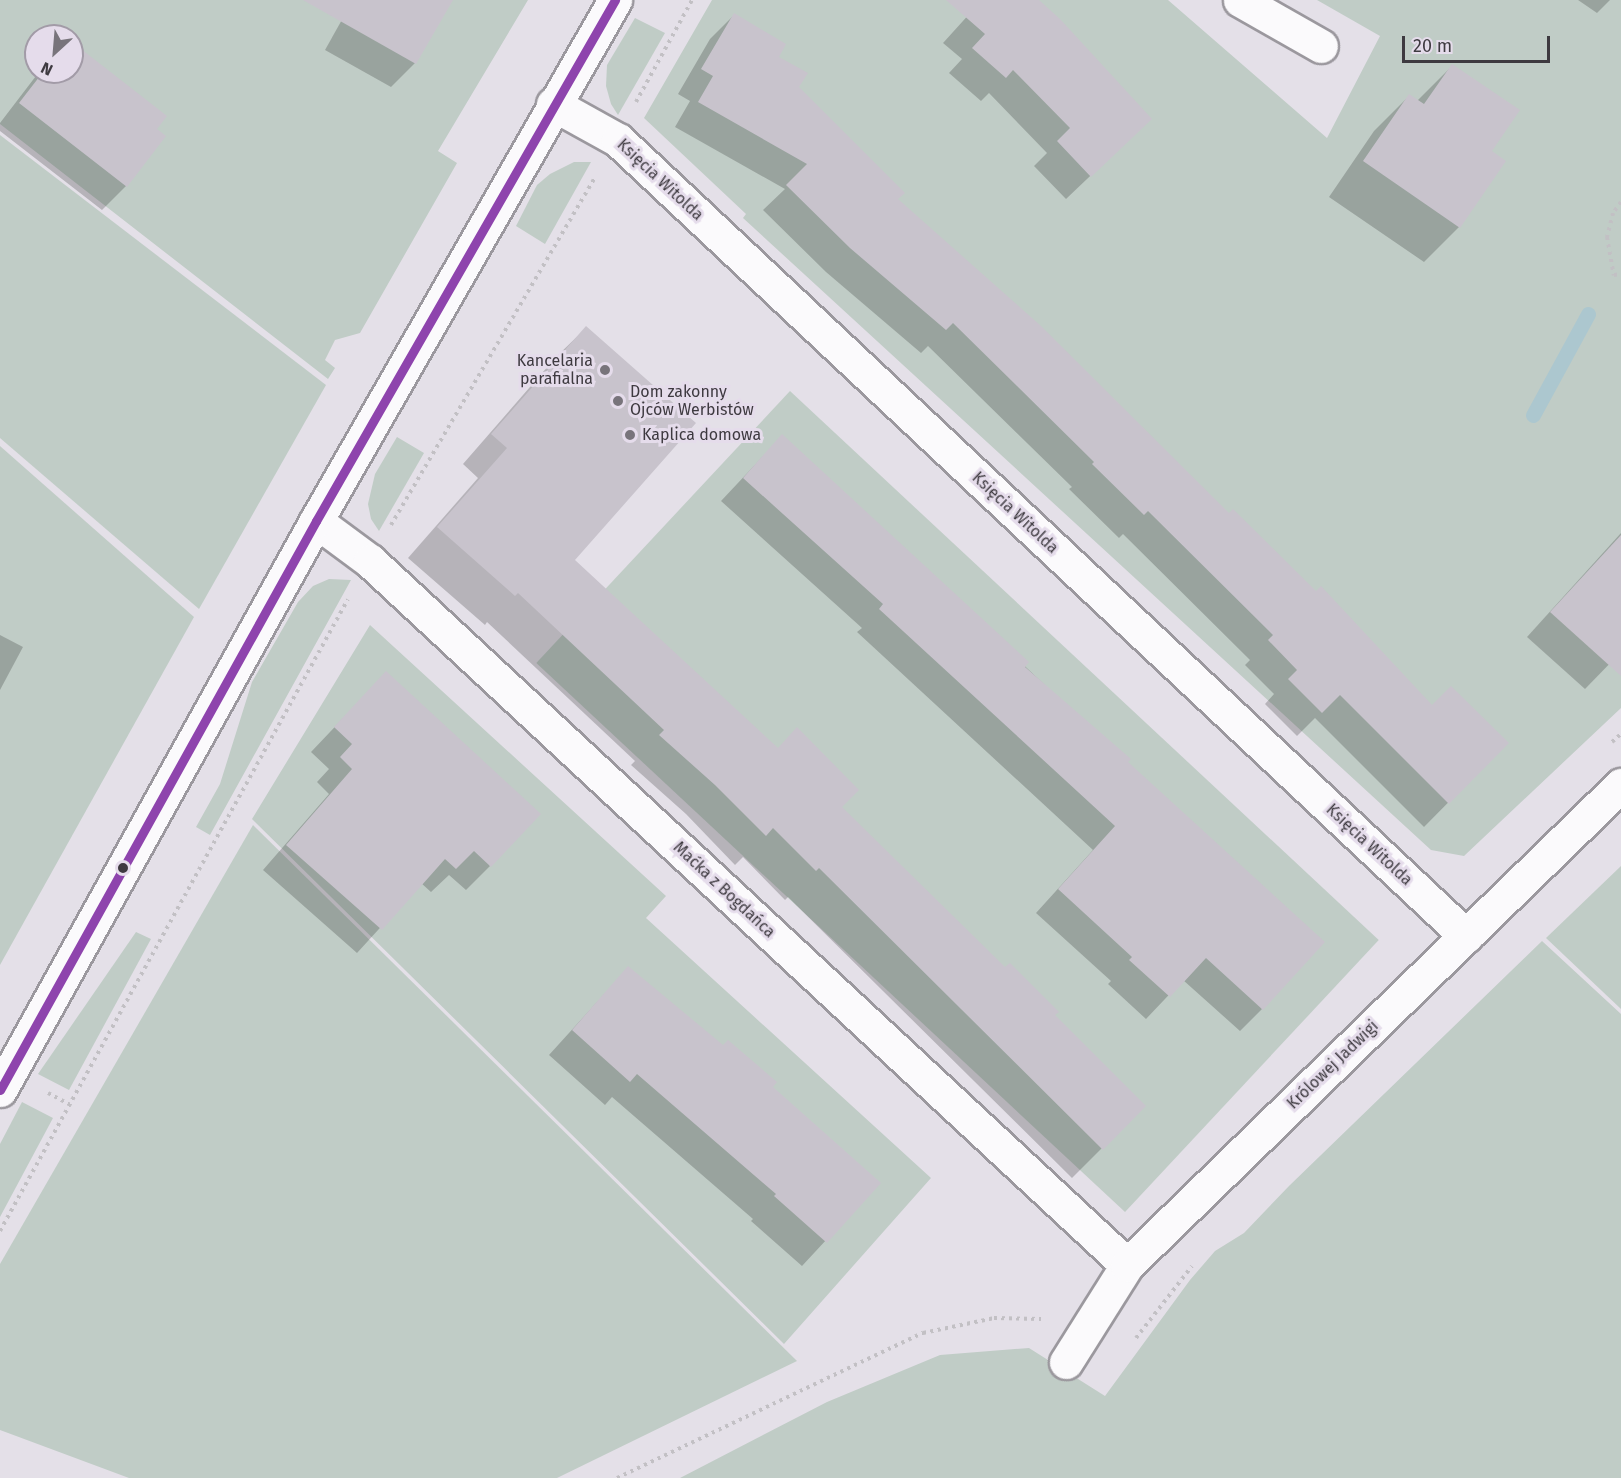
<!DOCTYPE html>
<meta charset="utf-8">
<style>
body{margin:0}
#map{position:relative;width:1621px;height:1478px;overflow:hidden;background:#e4e0e8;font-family:"Fira Sans",sans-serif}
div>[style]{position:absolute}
.green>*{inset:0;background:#c0ccc6;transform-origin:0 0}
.shadow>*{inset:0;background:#0003}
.stream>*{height:15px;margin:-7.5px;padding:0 7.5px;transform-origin:7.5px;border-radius:7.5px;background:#acc7cf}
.building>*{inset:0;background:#c8c3cc}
.path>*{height:4px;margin-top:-2px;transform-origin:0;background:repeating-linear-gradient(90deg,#c2c0c4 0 3px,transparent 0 7.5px)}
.roads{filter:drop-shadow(2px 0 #9b989e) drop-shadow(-2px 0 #9b989e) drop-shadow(0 2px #9b989e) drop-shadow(0 -2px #9b989e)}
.minor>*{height:33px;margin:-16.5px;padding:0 16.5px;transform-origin:16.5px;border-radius:16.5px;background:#fbfafc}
.tertiary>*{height:33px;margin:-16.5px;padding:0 16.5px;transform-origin:16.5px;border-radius:16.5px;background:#fbfafc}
.bus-1>*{height:9px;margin:-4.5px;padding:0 4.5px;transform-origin:4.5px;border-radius:4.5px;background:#8e44ad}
.dots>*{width:16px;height:16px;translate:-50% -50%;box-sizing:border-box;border:3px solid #e5dceb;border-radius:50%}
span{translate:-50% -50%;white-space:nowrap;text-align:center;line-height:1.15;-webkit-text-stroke:6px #e5dceb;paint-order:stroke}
.street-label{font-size:16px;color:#3e3a40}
.poi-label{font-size:16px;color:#3e3a40}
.right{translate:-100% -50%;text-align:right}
.left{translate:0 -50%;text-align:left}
.north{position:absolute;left:24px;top:24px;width:60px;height:60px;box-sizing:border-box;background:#e5dceb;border:2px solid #a29ba7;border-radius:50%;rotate:206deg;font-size:16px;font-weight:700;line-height:24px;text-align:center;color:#3e3a40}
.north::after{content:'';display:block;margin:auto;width:21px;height:27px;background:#78747b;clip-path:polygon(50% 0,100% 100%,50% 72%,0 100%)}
.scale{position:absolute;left:1402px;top:36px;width:148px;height:27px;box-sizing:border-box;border:3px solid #3e3a40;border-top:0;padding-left:8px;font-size:18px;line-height:21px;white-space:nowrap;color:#3e3a40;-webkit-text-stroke:4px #e5dceb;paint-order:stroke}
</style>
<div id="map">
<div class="green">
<div style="clip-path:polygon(evenodd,0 0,528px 0,438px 151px,457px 163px,360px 333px,335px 340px,325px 360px,335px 368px,328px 379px,0 124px,0 0,36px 36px,72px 36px,72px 72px,36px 72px,36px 36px)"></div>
<div style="clip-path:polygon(712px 0,1168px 0,1327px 138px,1380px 36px,1317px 0,1621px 0,1621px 708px,1464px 856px,1431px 850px,743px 218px,746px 214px,644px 118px)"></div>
<div style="clip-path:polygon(635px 18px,665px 33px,618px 115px,611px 104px,606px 86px,607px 65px)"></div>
<div style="clip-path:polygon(0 135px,326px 385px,199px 609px,0 438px)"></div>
<div style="clip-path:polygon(574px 162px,591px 162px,545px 244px,516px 226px,537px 185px,550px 174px)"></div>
<div style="left:790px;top:391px;width:805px;height:372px;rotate:43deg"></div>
<div style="clip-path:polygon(397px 437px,424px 453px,379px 531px,371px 519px,368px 504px,375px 474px)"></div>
<div style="clip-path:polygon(0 446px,194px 617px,0 965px)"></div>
<div style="clip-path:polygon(329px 579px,351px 580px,210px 835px,196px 827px,220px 784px,252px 682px,298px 602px,313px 586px)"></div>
<div style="clip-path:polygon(370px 625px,666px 896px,646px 918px,931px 1178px,784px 1344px,252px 819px)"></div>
<div style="clip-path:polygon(253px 825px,797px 1361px,557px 1478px,129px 1478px,0 1430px,0 1264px)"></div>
<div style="clip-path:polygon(1621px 866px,1621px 1009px,1546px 938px)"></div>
<div style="clip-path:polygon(136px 932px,151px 939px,69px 1090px,38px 1074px)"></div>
<div style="clip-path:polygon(1542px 941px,1621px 1014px,1621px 1478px,680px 1478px,827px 1402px,940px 1355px,1029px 1348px,1105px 1396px,1190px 1280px,1215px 1251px,1244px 1233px,1289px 1186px)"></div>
<div style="clip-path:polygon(22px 1102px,53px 1118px,0 1217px,0 1144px)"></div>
</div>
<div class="shadow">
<div style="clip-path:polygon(353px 0,451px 0,415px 63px,391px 87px,325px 50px)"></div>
<div style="clip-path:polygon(982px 0,1036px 0,1150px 119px,1066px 199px,1034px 166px,1047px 153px,989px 93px,981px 101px,949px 73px,962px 59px,943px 43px)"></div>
<div style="clip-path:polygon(1578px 0,1610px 0,1597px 13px)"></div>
<div style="clip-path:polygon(734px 15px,777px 58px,797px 88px,896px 199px,1432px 707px,1507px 743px,1424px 827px,1315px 718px,1297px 736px,1265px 704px,1274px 694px,1245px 665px,1250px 660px,1123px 534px,1119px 538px,1069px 489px,1072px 487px,928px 346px,921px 353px,826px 272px,763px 210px,785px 189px,675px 127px,690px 101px,678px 94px,710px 39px)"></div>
<div style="clip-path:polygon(72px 44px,155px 129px,126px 186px,102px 210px,0 131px,0 123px,39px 72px,72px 72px)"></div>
<div style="clip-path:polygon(1452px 66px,1490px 151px,1459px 227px,1424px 262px,1329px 197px,1374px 131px,1409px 96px,1417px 101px)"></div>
<div style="clip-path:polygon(586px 328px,573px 560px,840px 807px,1144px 1106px,1072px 1178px,788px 897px,785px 900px,743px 857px,735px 865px,686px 814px,631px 765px,635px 761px,487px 622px,485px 625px,408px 558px,478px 478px,463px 464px,556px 357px)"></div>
<div style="clip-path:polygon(782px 436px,1126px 762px,1262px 1009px,1240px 1031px,1183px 980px,1146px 1019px,1108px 984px,1111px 981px,1036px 913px,1093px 850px,857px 632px,862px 628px,721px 501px)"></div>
<div style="clip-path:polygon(1621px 533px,1621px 652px,1585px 689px,1527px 637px)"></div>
<div style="clip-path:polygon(0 635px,23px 647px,0 690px)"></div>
<div style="clip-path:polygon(386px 673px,490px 866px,466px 890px,449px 875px,431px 892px,421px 883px,357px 953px,263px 870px,329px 794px,317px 782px,329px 769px,311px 752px)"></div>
<div style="clip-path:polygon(628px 968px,771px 1087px,879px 1183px,802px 1266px,751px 1221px,753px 1219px,612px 1097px,605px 1105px,549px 1055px)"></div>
</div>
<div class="stream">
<div style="left:1533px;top:415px;width:115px;rotate:-61.4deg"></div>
</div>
<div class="building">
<div style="clip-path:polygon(303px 0,453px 0,416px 64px)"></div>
<div style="clip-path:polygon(946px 0,1039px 0,1060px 19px,1152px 119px,1091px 177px,1057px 141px,1070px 128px,1013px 70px,1006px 78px,972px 48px,985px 34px)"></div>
<div style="clip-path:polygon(734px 13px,786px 44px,779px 57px,808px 73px,799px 87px,905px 193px,898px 199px,1041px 326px,1229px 513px,1233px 509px,1316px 591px,1321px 586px,1432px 705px,1451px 686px,1509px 743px,1449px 804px,1340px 695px,1322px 713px,1288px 679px,1297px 670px,1268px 640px,1273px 635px,1148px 511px,1144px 515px,1092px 464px,1094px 462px,953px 323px,946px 330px,850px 248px,786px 185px,807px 164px,698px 102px,713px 76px,701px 69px)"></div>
<div style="clip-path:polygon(72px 42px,167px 116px,157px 129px,166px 136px,127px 187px,19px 103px,43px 72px,72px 72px)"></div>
<div style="clip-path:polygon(1452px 64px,1520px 110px,1492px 151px,1506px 161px,1460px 228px,1363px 161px,1409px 94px,1424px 104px)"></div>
<div style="clip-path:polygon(586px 326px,696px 423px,575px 560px,778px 748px,797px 727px,859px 790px,842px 807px,1005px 967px,1010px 963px,1059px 1012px,1055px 1015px,1146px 1106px,1103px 1150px,819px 868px,816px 871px,773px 828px,766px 836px,715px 785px,659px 735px,664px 730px,518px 593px,515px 596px,437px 527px,507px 448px,491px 434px)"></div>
<div style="clip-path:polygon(782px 434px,1029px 662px,1025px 667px,1131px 759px,1128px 762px,1325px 942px,1263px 1010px,1206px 958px,1170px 997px,1129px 960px,1132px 957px,1058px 889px,1115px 826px,879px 609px,883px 604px,743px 478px)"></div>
<div style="clip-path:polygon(1621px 535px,1621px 676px,1550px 612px)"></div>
<div style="clip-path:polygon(386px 671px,541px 814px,491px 867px,474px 851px,456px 869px,445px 859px,382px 930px,286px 845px,352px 769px,340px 757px,352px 744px,334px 727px)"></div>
<div style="clip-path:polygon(628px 966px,723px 1045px,728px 1040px,777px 1082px,773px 1087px,881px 1183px,827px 1243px,774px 1196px,776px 1194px,637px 1074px,630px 1082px,572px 1030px)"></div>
</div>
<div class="path">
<div style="left:636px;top:102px;width:116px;rotate:-61.2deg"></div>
<div style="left:1621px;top:202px;width:14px;rotate:126deg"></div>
<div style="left:1613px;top:213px;width:25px;rotate:104deg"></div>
<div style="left:1607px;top:237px;width:39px;rotate:80deg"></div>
<div style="left:1614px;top:275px;width:7px;rotate:-8deg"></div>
<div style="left:391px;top:525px;width:403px;rotate:-59.6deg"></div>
<div style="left:1612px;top:742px;width:12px;rotate:-42deg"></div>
<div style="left:48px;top:1093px;width:24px;rotate:28deg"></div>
<div style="left:0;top:1231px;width:721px;rotate:-61.16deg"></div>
<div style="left:1136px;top:1338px;width:91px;rotate:-52.1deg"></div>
<div style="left:617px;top:1478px;width:339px;rotate:-25.4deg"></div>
<div style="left:923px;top:1333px;width:73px;rotate:-11.9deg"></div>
<div style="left:994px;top:1318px;width:47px;rotate:1.2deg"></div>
</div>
<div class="roads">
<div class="minor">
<div style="left:1240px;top:0;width:93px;rotate:29.6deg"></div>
<div style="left:553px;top:104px;width:74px;rotate:29deg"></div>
<div style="left:618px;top:140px;width:1163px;rotate:43.19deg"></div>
<div style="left:316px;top:521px;width:67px;rotate:36.5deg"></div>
<div style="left:370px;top:561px;width:1034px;rotate:42.92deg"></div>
<div style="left:1066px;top:1362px;width:115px;rotate:-57.8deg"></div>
<div style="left:1127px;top:1265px;width:689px;rotate:-44.18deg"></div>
</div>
<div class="tertiary">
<div style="left:0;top:1090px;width:651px;rotate:-60.95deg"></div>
<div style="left:316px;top:521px;width:601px;rotate:-60.15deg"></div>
</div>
</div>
<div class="bus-1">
<div style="left:0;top:1090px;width:651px;rotate:-60.95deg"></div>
<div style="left:316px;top:521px;width:601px;rotate:-60.15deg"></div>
</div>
<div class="dots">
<div style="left:605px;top:370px;background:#78747b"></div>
<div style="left:618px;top:401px;background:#78747b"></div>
<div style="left:630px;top:435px;background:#78747b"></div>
<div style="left:123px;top:868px;background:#3e3a40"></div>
</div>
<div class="street-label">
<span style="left:660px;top:180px;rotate:43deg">Księcia Witolda</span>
<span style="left:1015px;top:513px;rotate:43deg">Księcia Witolda</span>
<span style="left:1369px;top:845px;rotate:43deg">Księcia Witolda</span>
<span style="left:724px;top:890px;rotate:43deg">Maćka z Bogdańca</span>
<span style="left:1333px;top:1065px;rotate:-44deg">Królowej Jadwigi</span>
</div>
<div class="poi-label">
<span class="right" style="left:593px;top:370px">Kancelaria<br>parafialna</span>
<span class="left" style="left:630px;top:401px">Dom zakonny<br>Ojców Werbistów</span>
<span class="left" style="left:642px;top:435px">Kaplica domowa</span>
</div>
<div class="north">N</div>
<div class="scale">20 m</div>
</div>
